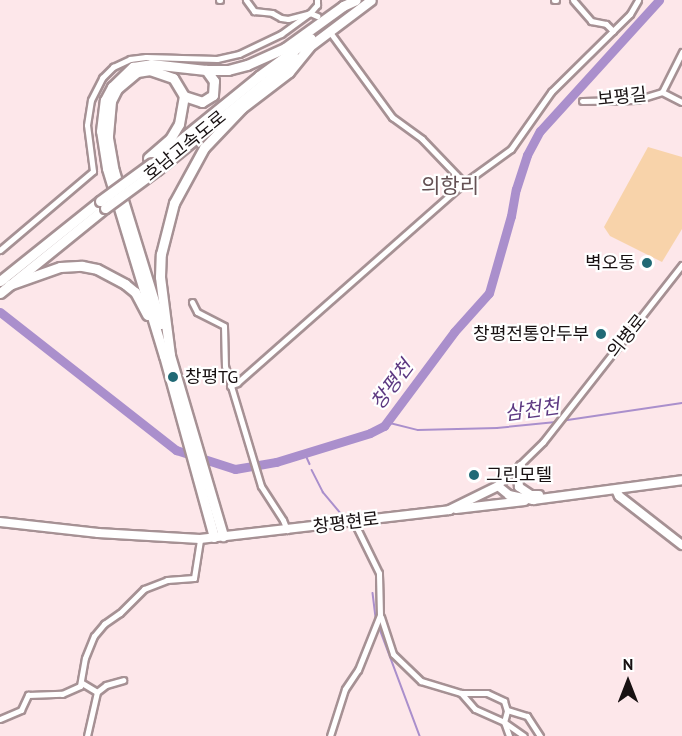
<!DOCTYPE html>
<meta charset="utf-8">
<style>
body{margin:0}
#map{position:relative;width:682px;height:736px;overflow:hidden;background:#fde7ea;font-family:"PT Sans","Noto Sans KR",sans-serif}
div>[style]{position:absolute}
.green>*{inset:0;background:#f8d3aa}
.stream>*{height:1.5px;margin:-0.75px;padding:0 0.75px;transform-origin:0.75px;border-radius:0.75px;background:#aa8fcc}
.river>*{height:9px;margin:-4.5px;padding:0 4.5px;transform-origin:4.5px;border-radius:4.5px;background:#aa8fcc}
.roads{filter:drop-shadow(2px 0 #a69194) drop-shadow(-2px 0 #a69194) drop-shadow(0 2px #a69194) drop-shadow(0 -2px #a69194)}
.street>*{height:5px;margin:-2.5px;padding:0 2.5px;transform-origin:2.5px;border-radius:2.5px;background:#fff}
.secondary>*{height:8px;margin:-4px;padding:0 4px;transform-origin:4px;border-radius:4px;background:#fff}
.highway>*{height:9px;margin:-4.5px;padding:0 4.5px;transform-origin:4.5px;border-radius:4.5px;background:#fff}
.bridges{filter:drop-shadow(2px 0 #a69194) drop-shadow(-2px 0 #a69194) drop-shadow(0 2px #a69194) drop-shadow(0 -2px #a69194)}
.highway-bridge>*{height:9px;margin:-4.5px;padding:0 4.5px;transform-origin:4.5px;border-radius:4.5px;background:#fff}
.dots>*{width:16px;height:16px;translate:-50% -50%;box-sizing:border-box;border:3px solid #fff;border-radius:50%}
span{translate:-50% -50%;white-space:nowrap;text-align:center;line-height:1.15;-webkit-text-stroke:4.5px #fff;paint-order:stroke}
.street-label{font-size:18px;color:#181112}
.poi-label{font-size:18px;color:#181112}
.right{translate:-100% -50%;text-align:right}
.left{translate:0 -50%;text-align:left}
.water-label{font-size:20px;color:#5d3982;font-style:italic}
.quarter-label{font-size:21px;color:#645154}
.north{position:absolute;left:598px;top:652px;width:60px;height:60px;-webkit-text-stroke:4px #fff;paint-order:stroke;rotate:0deg;font-size:16px;font-weight:700;line-height:24px;text-align:center;color:#181112}
.north::after{content:'';display:block;margin:auto;width:21px;height:27px;background:#181112;clip-path:polygon(50% 0,100% 100%,50% 72%,0 100%)}
</style>
<div id="map">
<div class="green">
<div style="clip-path:polygon(648px 147px,682px 157px,682px 229px,662px 262px,610px 236px,604px 227px)"></div>
</div>
<div class="stream">
<div style="left:561px;top:421px;width:122px;rotate:-8.5deg"></div>
<div style="left:386px;top:422px;width:33px;rotate:14deg"></div>
<div style="left:418px;top:430px;width:79px;rotate:-1.5deg"></div>
<div style="left:497px;top:428px;width:59px;rotate:-5.8deg"></div>
<div style="left:305px;top:453px;width:12px;rotate:66deg"></div>
<div style="left:312px;top:470px;width:25px;rotate:63deg"></div>
<div style="left:323px;top:492px;width:34px;rotate:50deg"></div>
<div style="left:373px;top:593px;width:25px;rotate:83deg"></div>
<div style="left:380px;top:629px;width:114px;rotate:69.5deg"></div>
</div>
<div class="river">
<div style="left:0;top:312px;width:224px;rotate:38.1deg"></div>
<div style="left:176px;top:450px;width:62px;rotate:17.9deg"></div>
<div style="left:235px;top:469px;width:42px;rotate:-9.7deg"></div>
<div style="left:276px;top:462px;width:98px;rotate:-17.1deg"></div>
<div style="left:370px;top:433px;width:16px;rotate:-27deg"></div>
<div style="left:384px;top:426px;width:117px;rotate:-53.3deg"></div>
<div style="left:454px;top:332px;width:52px;rotate:-48.1deg"></div>
<div style="left:489px;top:293px;width:80px;rotate:-74.1deg"></div>
<div style="left:511px;top:216px;width:27px;rotate:-80deg"></div>
<div style="left:516px;top:189px;width:36px;rotate:-72deg"></div>
<div style="left:527px;top:155px;width:27px;rotate:-62deg"></div>
<div style="left:540px;top:131px;width:177px;rotate:-47.7deg"></div>
</div>
<div class="roads">
<div class="street">
<div style="left:219px;top:0;width:1px"></div>
<div style="left:246px;top:0;width:14px;rotate:54deg"></div>
<div style="left:254px;top:11px;width:18px;rotate:6deg"></div>
<div style="left:272px;top:13px;width:10px;rotate:29deg"></div>
<div style="left:281px;top:18px;width:7px;rotate:8deg"></div>
<div style="left:288px;top:19px;width:23px;rotate:-15deg"></div>
<div style="left:310px;top:13px;width:8px;rotate:23deg"></div>
<div style="left:554px;top:0;width:2px"></div>
<div style="left:573px;top:0;width:28px;rotate:49deg"></div>
<div style="left:591px;top:21px;width:15px;rotate:11deg"></div>
<div style="left:606px;top:24px;width:10px;rotate:45deg"></div>
<div style="left:332px;top:35px;width:102px;rotate:53.8deg"></div>
<div style="left:392px;top:117px;width:37px;rotate:36deg"></div>
<div style="left:422px;top:139px;width:61px;rotate:46.3deg"></div>
<div style="left:662px;top:92px;width:45px;rotate:-63.4deg"></div>
<div style="left:582px;top:101px;width:54px;rotate:-1.1deg"></div>
<div style="left:636px;top:100px;width:27px;rotate:-17deg"></div>
<div style="left:662px;top:92px;width:22px;rotate:27deg"></div>
<div style="left:0;top:250px;width:122px;rotate:-40.3deg"></div>
<div style="left:93px;top:171px;width:46px;rotate:-97.4deg"></div>
<div style="left:87px;top:125px;width:25px;rotate:-81deg"></div>
<div style="left:91px;top:100px;width:25px;rotate:-63deg"></div>
<div style="left:102px;top:78px;width:16px;rotate:-45deg"></div>
<div style="left:113px;top:67px;width:19px;rotate:-25deg"></div>
<div style="left:130px;top:59px;width:16px;rotate:-7deg"></div>
<div style="left:146px;top:57px;width:71px;rotate:1.6deg"></div>
<div style="left:217px;top:59px;width:23px;rotate:-13deg"></div>
<div style="left:239px;top:54px;width:47px;rotate:-25.5deg"></div>
<div style="left:281px;top:34px;width:36px;rotate:-36deg"></div>
<div style="left:310px;top:13px;width:11px;rotate:-49deg"></div>
<div style="left:317px;top:5px;width:5px;rotate:-90deg"></div>
<div style="left:192px;top:302px;width:11px;rotate:63deg"></div>
<div style="left:197px;top:312px;width:30px;rotate:27deg"></div>
<div style="left:224px;top:326px;width:40px;rotate:88.6deg"></div>
<div style="left:225px;top:366px;width:125px;rotate:73.3deg"></div>
<div style="left:261px;top:486px;width:40px;rotate:57.1deg"></div>
<div style="left:283px;top:520px;width:11px;rotate:68deg"></div>
<div style="left:230px;top:386px;width:8px;rotate:-23deg"></div>
<div style="left:237px;top:383px;width:303px;rotate:-41.4deg"></div>
<div style="left:464px;top:183px;width:58px;rotate:-35.9deg"></div>
<div style="left:511px;top:149px;width:70px;rotate:-54.9deg"></div>
<div style="left:551px;top:92px;width:111px;rotate:-44.6deg"></div>
<div style="left:630px;top:14px;width:16px;rotate:-60deg"></div>
<div style="left:498px;top:486px;width:63px;rotate:-44.4deg"></div>
<div style="left:543px;top:442px;width:225px;rotate:-51.9deg"></div>
<div style="left:381px;top:617px;width:39px;rotate:72deg"></div>
<div style="left:393px;top:654px;width:39px;rotate:44deg"></div>
<div style="left:421px;top:681px;width:42px;rotate:16.7deg"></div>
<div style="left:461px;top:693px;width:21px;rotate:49deg"></div>
<div style="left:475px;top:709px;width:32px;rotate:24deg"></div>
<div style="left:504px;top:722px;width:24px;rotate:35deg"></div>
<div style="left:82px;top:683px;width:17px;rotate:31deg"></div>
<div style="left:461px;top:693px;width:26px"></div>
<div style="left:487px;top:693px;width:19px;rotate:25deg"></div>
<div style="left:504px;top:701px;width:10px;rotate:73deg"></div>
<div style="left:507px;top:711px;width:11px;rotate:105deg"></div>
<div style="left:504px;top:722px;width:15px;rotate:70deg"></div>
<div style="left:507px;top:710px;width:21px;rotate:17deg"></div>
<div style="left:527px;top:716px;width:24px;rotate:57deg"></div>
<div style="left:0;top:719px;width:23px;rotate:-23deg"></div>
<div style="left:21px;top:710px;width:17px;rotate:-65deg"></div>
<div style="left:28px;top:695px;width:34px;rotate:-2deg"></div>
<div style="left:62px;top:694px;width:20px;rotate:-24deg"></div>
<div style="left:80px;top:686px;width:28px;rotate:-80deg"></div>
<div style="left:85px;top:658px;width:24px;rotate:-68deg"></div>
<div style="left:94px;top:636px;width:16px;rotate:-50deg"></div>
<div style="left:104px;top:624px;width:19px;rotate:-35deg"></div>
<div style="left:120px;top:613px;width:34px;rotate:-45deg"></div>
<div style="left:144px;top:589px;width:25px;rotate:-21deg"></div>
<div style="left:167px;top:580px;width:27px;rotate:-4deg"></div>
<div style="left:194px;top:578px;width:39px;rotate:-81deg"></div>
<div style="left:87px;top:736px;width:45px;rotate:-77.2deg"></div>
<div style="left:97px;top:692px;width:11px;rotate:-38deg"></div>
<div style="left:106px;top:685px;width:18px;rotate:-16deg"></div>
<div style="left:330px;top:736px;width:49px;rotate:-72.3deg"></div>
<div style="left:345px;top:689px;width:23px;rotate:-56deg"></div>
<div style="left:358px;top:670px;width:59px;rotate:-68.2deg"></div>
<div style="left:380px;top:615px;width:42px;rotate:-91.4deg"></div>
<div style="left:379px;top:573px;width:57px;rotate:-116.1deg"></div>
</div>
<div class="secondary">
<div style="left:521px;top:466px;width:11px;rotate:105deg"></div>
<div style="left:518px;top:477px;width:10px;rotate:84deg"></div>
<div style="left:519px;top:487px;width:14px;rotate:34deg"></div>
<div style="left:531px;top:495px;width:8px"></div>
<div style="left:616px;top:490px;width:7px;rotate:63deg"></div>
<div style="left:619px;top:496px;width:80px;rotate:37.9deg"></div>
<div style="left:456px;top:509px;width:69px;rotate:-6.6deg"></div>
<div style="left:0;top:522px;width:99px;rotate:6.4deg"></div>
<div style="left:98px;top:533px;width:102px;rotate:3.4deg"></div>
<div style="left:200px;top:539px;width:251px;rotate:-6.6deg"></div>
<div style="left:449px;top:510px;width:55px;rotate:-26.1deg"></div>
<div style="left:498px;top:486px;width:14px;rotate:39deg"></div>
<div style="left:509px;top:495px;width:25px;rotate:12deg"></div>
<div style="left:533px;top:500px;width:150px;rotate:-7.6deg"></div>
</div>
<div class="highway">
<div style="left:306px;top:49px;width:81px;rotate:-37deg"></div>
<div style="left:184px;top:96px;width:19px;rotate:18deg"></div>
<div style="left:202px;top:102px;width:13px;rotate:-32deg"></div>
<div style="left:213px;top:95px;width:14px;rotate:-86deg"></div>
<div style="left:214px;top:81px;width:14px;rotate:-126deg"></div>
<div style="left:148px;top:158px;width:29px;rotate:-41deg"></div>
<div style="left:170px;top:139px;width:17px;rotate:-59deg"></div>
<div style="left:179px;top:124px;width:28px;rotate:-80deg"></div>
<div style="left:184px;top:96px;width:21px;rotate:-121deg"></div>
<div style="left:173px;top:78px;width:24px;rotate:-161deg"></div>
<div style="left:150px;top:70px;width:13px;rotate:171deg"></div>
<div style="left:137px;top:72px;width:26px;rotate:140deg"></div>
<div style="left:117px;top:89px;width:13px;rotate:117deg"></div>
<div style="left:111px;top:101px;width:37px;rotate:95deg"></div>
<div style="left:108px;top:138px;width:34px;rotate:80deg"></div>
<div style="left:114px;top:171px;width:160px;rotate:72.9deg"></div>
<div style="left:152px;top:163px;width:138px;rotate:-39.1deg"></div>
<div style="left:259px;top:76px;width:64px;rotate:-36.2deg"></div>
<div style="left:157px;top:170px;width:178px;rotate:-39.1deg"></div>
<div style="left:0;top:281px;width:128px;rotate:-38.7deg"></div>
<div style="left:9px;top:285px;width:54px;rotate:-19.4deg"></div>
<div style="left:60px;top:267px;width:22px;rotate:-3deg"></div>
<div style="left:82px;top:266px;width:15px;rotate:11deg"></div>
<div style="left:97px;top:269px;width:32px;rotate:28deg"></div>
<div style="left:125px;top:284px;width:13px;rotate:39deg"></div>
<div style="left:135px;top:292px;width:26px;rotate:62deg"></div>
<div style="left:0;top:293px;width:135px;rotate:-39deg"></div>
<div style="left:169px;top:352px;width:192px;rotate:73.6deg"></div>
<div style="left:170px;top:355px;width:79px;rotate:-97.3deg"></div>
<div style="left:160px;top:277px;width:23px;rotate:-88deg"></div>
<div style="left:161px;top:254px;width:53px;rotate:-75.7deg"></div>
<div style="left:174px;top:203px;width:63px;rotate:-61.4deg"></div>
<div style="left:204px;top:148px;width:55px;rotate:-46.5deg"></div>
<div style="left:242px;top:108px;width:59px;rotate:-37.5deg"></div>
<div style="left:289px;top:72px;width:32px;rotate:-51deg"></div>
<div style="left:214px;top:537px;width:188px;rotate:-105.4deg"></div>
<div style="left:164px;top:356px;width:196px;rotate:-106.9deg"></div>
<div style="left:107px;top:168px;width:37px;rotate:-99deg"></div>
<div style="left:101px;top:131px;width:31px;rotate:-83deg"></div>
<div style="left:105px;top:100px;width:15px;rotate:-62deg"></div>
<div style="left:112px;top:87px;width:29px;rotate:-44deg"></div>
<div style="left:133px;top:67px;width:18px;rotate:-9deg"></div>
<div style="left:151px;top:64px;width:55px;rotate:6.2deg"></div>
<div style="left:206px;top:70px;width:22px"></div>
<div style="left:228px;top:70px;width:20px;rotate:-15deg"></div>
<div style="left:247px;top:65px;width:42px;rotate:-24.1deg"></div>
<div style="left:285px;top:48px;width:72px;rotate:-35.9deg"></div>
<div style="left:343px;top:6px;width:14px;rotate:-25deg"></div>
</div>
</div>
<div class="bridges">
<div class="highway-bridge">
<div style="left:100px;top:201px;width:64px;rotate:-36.2deg"></div>
<div style="left:105px;top:208px;width:64px;rotate:-36.2deg"></div>
</div>
</div>
<div class="dots">
<div style="left:647px;top:263px;background:#206975"></div>
<div style="left:601px;top:334px;background:#206975"></div>
<div style="left:173px;top:377px;background:#206975"></div>
<div style="left:474px;top:475px;background:#206975"></div>
</div>
<div class="street-label">
<span style="left:622px;top:97px;rotate:-6deg">보평길</span>
<span style="left:185px;top:146px;rotate:-39deg">호남고속도로</span>
<span style="left:627px;top:336px;rotate:-51deg">의병로</span>
<span style="left:346px;top:523px;rotate:-7deg">창평현로</span>
</div>
<div class="poi-label">
<span class="right" style="left:635px;top:263px">벽오동</span>
<span class="right" style="left:589px;top:334px">창평전통안두부</span>
<span class="left" style="left:185px;top:377px">창평TG</span>
<span class="left" style="left:486px;top:475px">그린모텔</span>
</div>
<div class="water-label">
<span style="left:392px;top:385px;rotate:-53deg">창평천</span>
<span style="left:532px;top:410px;rotate:-8deg">삼천천</span>
</div>
<div class="quarter-label">
<span style="left:450px;top:186px">의항리</span>
</div>
<div class="north">N</div>
</div>
